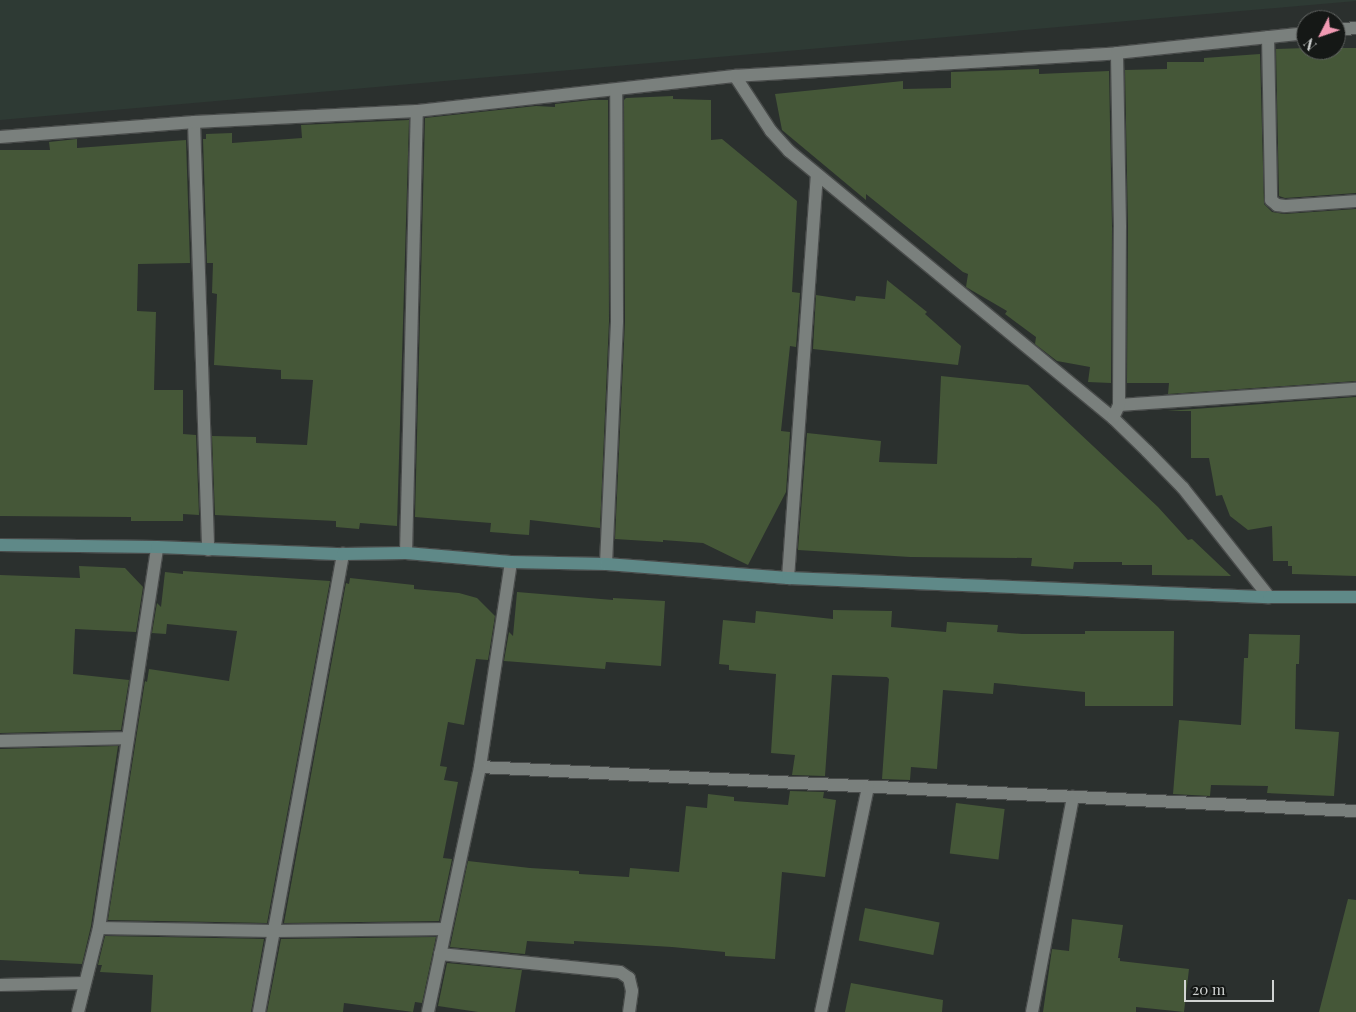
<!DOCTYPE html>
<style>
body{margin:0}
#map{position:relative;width:1356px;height:1012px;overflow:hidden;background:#2b302e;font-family:"Playfair Display",serif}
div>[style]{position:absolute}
.built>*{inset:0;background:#2e3a34}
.building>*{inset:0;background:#455738;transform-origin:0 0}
.roads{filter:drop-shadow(1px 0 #494c4b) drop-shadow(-1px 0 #494c4b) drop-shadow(0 1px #494c4b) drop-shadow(0 -1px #494c4b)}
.street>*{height:12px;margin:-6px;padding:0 6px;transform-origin:6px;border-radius:6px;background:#7a807d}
.secondary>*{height:12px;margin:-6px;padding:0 6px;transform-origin:6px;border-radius:6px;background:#5f8988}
span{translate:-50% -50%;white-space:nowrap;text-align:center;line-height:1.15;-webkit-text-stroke:4px #151816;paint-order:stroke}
.north{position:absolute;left:1296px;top:10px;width:50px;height:50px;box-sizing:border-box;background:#151816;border:1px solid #606361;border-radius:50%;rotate:229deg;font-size:14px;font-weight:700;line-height:20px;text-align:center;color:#d0d3d2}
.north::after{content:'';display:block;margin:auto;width:18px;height:22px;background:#f19ab3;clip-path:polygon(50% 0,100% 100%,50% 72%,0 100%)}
.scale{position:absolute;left:1184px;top:980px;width:90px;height:22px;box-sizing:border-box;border:2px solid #d0d3d2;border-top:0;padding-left:6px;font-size:15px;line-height:18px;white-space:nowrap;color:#d0d3d2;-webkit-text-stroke:4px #151816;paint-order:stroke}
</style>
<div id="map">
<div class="built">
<div style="clip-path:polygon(0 0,1356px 0,1356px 1px,0 120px)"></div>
</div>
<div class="building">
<div style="clip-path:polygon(1306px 48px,1336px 50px,1336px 48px,1356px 48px,1356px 193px,1285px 198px,1279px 196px,1276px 49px)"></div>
<div style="clip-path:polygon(1260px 54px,1264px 204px,1272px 212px,1284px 214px,1356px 209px,1356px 381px,1168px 394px,1169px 383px,1127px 383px,1128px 227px,1125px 70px,1167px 69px,1167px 62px,1204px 62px,1204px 58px)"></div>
<div style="clip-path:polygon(1039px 69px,1039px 74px,1109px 71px,1112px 227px,1111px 383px,1088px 382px,1090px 367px,1057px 361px,1035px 344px,1036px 337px,1005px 314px,1007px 311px,966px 287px,968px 274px,963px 272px,866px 194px,866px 200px,782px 130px,775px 94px,903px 81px,903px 89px,951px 88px,951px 72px)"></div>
<div style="clip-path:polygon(673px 96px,673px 99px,711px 100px,711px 140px,722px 139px,797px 201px,792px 292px,800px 293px,796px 347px,790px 346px,781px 431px,790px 432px,786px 492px,748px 565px,703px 543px,663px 540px,663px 542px,615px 539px,625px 321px,624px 100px,626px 98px)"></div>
<div style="clip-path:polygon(592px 100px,608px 100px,609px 321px,600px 528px,530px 520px,529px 535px,490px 532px,491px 523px,415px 517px,425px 118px,536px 106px,555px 107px,555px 104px)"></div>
<div style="clip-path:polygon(409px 120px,397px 526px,360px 523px,359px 529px,336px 527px,336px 521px,215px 515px,212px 436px,256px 437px,256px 443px,307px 445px,313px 380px,281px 379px,281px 370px,214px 365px,217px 294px,212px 293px,213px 263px,207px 263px,203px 139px,206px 139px,206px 134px,232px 133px,232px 143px,302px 138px,301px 125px)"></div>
<div style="clip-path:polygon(77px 139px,77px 148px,186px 140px,190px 263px,138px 264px,137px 311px,156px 312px,154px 390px,183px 390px,183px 434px,196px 435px,199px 515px,183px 514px,183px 521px,131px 521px,131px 517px,0 516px,0 150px,50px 150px,49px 142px)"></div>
<div style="clip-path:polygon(887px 280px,927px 312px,925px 314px,961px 346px,958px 365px,813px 349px,816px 295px,855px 301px,856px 296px,885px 299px)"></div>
<div style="clip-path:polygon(941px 376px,1028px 385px,1158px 507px,1188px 540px,1192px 539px,1231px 576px,1152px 575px,1152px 565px,1122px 565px,1122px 562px,1074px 562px,1073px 569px,1031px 566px,1032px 558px,910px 557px,798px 550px,807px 433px,881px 441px,879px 462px,937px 464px)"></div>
<div style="clip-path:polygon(1356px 397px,1356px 576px,1292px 574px,1292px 566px,1288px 566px,1288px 561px,1273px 561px,1272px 526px,1248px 530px,1230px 516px,1222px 495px,1216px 496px,1209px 458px,1191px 458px,1191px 411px,1167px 411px)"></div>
<div style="clip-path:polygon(79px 566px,125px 568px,143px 587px,136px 632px,75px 629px,73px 674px,129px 680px,121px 730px,0 733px,0 575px,80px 578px)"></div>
<div style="clip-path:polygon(183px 571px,330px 581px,267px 923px,108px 920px,145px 681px,147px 682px,149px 669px,229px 681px,237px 631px,167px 624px,166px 634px,152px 633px,157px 603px,161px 607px,165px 572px,183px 574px)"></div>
<div style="clip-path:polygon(350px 578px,414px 585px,414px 589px,459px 593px,477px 598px,495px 616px,488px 660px,476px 659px,464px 725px,448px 722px,440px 766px,447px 767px,444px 780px,458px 782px,443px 858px,452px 859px,439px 921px,284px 923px,346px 583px,349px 584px)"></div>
<div style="clip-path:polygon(517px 592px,613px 600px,613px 598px,665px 601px,661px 666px,606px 662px,605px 669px,504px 661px,509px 632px,513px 636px)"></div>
<div style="clip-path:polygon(833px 610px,892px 611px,891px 627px,946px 632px,947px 622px,998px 625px,997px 632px,1022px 634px,1085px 634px,1085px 631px,1174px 631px,1173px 706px,1085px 706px,1085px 692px,994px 683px,993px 694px,943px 690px,937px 769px,911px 767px,910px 780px,882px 779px,889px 679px,887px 677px,832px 675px,825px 776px,792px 775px,795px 755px,771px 753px,776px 674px,729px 670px,729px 665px,719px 664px,723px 620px,755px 623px,756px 611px,833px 619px)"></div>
<div style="clip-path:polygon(1249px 634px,1300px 635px,1299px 664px,1296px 664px,1295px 729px,1339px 732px,1334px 796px,1267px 793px,1268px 786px,1211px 785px,1210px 796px,1173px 794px,1179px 720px,1241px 725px,1244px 658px,1248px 658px)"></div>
<div style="clip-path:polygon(118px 746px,91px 926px,82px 964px,0 960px,0 749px)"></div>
<div style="clip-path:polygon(790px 791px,824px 792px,823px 798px,836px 800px,825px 877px,782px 872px,775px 959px,725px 956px,725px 952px,672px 947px,574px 941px,574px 944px,527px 941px,525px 954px,450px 947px,468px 861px,530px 868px,579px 871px,579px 874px,629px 877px,630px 868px,679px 872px,686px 806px,707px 808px,708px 794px,734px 797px,734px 801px,788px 805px)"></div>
<div style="left:956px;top:803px;width:49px;height:51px;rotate:7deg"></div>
<div style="clip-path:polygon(1348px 899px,1356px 900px,1356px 1012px,1319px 1012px)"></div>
<div style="left:865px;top:908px;width:76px;height:33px;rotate:11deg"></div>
<div style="clip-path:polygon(1072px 919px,1123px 925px,1118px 958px,1120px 958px,1120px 961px,1189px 969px,1184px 1012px,1136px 1007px,1136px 1012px,1043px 1012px,1052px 949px,1069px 951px)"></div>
<div style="clip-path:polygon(105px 936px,264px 939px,251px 1012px,151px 1012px,153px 975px,100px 972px,102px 965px,98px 965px)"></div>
<div style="clip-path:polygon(436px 937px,422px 1003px,415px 1002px,413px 1012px,344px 1003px,343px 1012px,267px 1012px,281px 939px)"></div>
<div style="clip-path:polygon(447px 963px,522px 970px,515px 1012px,478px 1012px,438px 1006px)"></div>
<div style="clip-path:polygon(851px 983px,943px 1000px,942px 1012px,845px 1012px)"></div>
</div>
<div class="roads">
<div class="street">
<div style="left:1336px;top:30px;width:20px;rotate:-6deg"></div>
<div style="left:1268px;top:37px;width:163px;rotate:88.9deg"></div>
<div style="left:1271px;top:200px;width:8px;rotate:40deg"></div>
<div style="left:1277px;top:205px;width:8px;rotate:7deg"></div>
<div style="left:1285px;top:206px;width:71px;rotate:-4deg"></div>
<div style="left:735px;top:76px;width:66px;rotate:56.8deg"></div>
<div style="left:771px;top:131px;width:27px;rotate:48deg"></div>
<div style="left:789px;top:151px;width:420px;rotate:39.5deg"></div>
<div style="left:1113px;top:418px;width:47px;rotate:44.1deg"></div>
<div style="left:1147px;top:451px;width:52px;rotate:45.8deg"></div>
<div style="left:1183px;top:488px;width:139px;rotate:51.7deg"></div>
<div style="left:194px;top:122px;width:428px;rotate:88.1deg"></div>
<div style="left:0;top:137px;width:195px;rotate:-4.4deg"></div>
<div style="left:194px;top:122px;width:223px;rotate:-2.8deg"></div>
<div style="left:417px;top:111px;width:320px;rotate:-6.3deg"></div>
<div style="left:735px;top:76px;width:383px;rotate:-3.4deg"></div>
<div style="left:1117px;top:53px;width:190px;rotate:-6deg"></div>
<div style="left:1119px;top:405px;width:238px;rotate:-3.9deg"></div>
<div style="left:1113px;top:418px;width:14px;rotate:-65deg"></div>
<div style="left:1119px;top:405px;width:178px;rotate:-89.7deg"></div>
<div style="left:1120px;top:227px;width:174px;rotate:-91deg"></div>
<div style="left:406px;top:553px;width:442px;rotate:-88.6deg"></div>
<div style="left:606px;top:564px;width:243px;rotate:-87.4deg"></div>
<div style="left:617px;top:321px;width:231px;rotate:-90.2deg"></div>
<div style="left:788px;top:578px;width:404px;rotate:-85.9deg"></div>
<div style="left:0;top:741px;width:128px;rotate:-1.3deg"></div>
<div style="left:480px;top:767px;width:877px;rotate:2.88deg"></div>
<div style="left:99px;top:928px;width:175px;rotate:1deg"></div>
<div style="left:274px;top:931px;width:171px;rotate:-0.7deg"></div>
<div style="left:440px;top:954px;width:181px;rotate:5.7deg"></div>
<div style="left:620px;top:972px;width:11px;rotate:34deg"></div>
<div style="left:629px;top:978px;width:13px;rotate:77deg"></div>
<div style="left:632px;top:991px;width:21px;rotate:98deg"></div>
<div style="left:0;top:985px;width:84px;rotate:-1.4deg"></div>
<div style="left:78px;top:1012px;width:87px;rotate:-76deg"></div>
<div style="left:99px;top:928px;width:385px;rotate:-81.3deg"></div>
<div style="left:259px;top:1012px;width:466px;rotate:-79.6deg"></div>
<div style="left:428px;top:1012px;width:250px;rotate:-78deg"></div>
<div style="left:480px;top:767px;width:207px;rotate:-81.4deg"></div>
<div style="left:821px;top:1012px;width:230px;rotate:-78.2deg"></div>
<div style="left:1032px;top:1012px;width:219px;rotate:-79.2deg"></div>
</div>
<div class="secondary">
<div style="left:0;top:545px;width:157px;rotate:0.7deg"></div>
<div style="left:157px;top:547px;width:186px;rotate:2.2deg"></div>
<div style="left:343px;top:554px;width:63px;rotate:-0.9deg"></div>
<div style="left:406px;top:553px;width:105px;rotate:4.9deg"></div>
<div style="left:511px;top:562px;width:95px;rotate:1.2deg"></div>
<div style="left:606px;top:564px;width:183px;rotate:4.4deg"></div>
<div style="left:788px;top:578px;width:481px;rotate:2.3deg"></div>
<div style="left:1269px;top:597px;width:87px"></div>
</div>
</div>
<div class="north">N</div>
<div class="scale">20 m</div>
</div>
